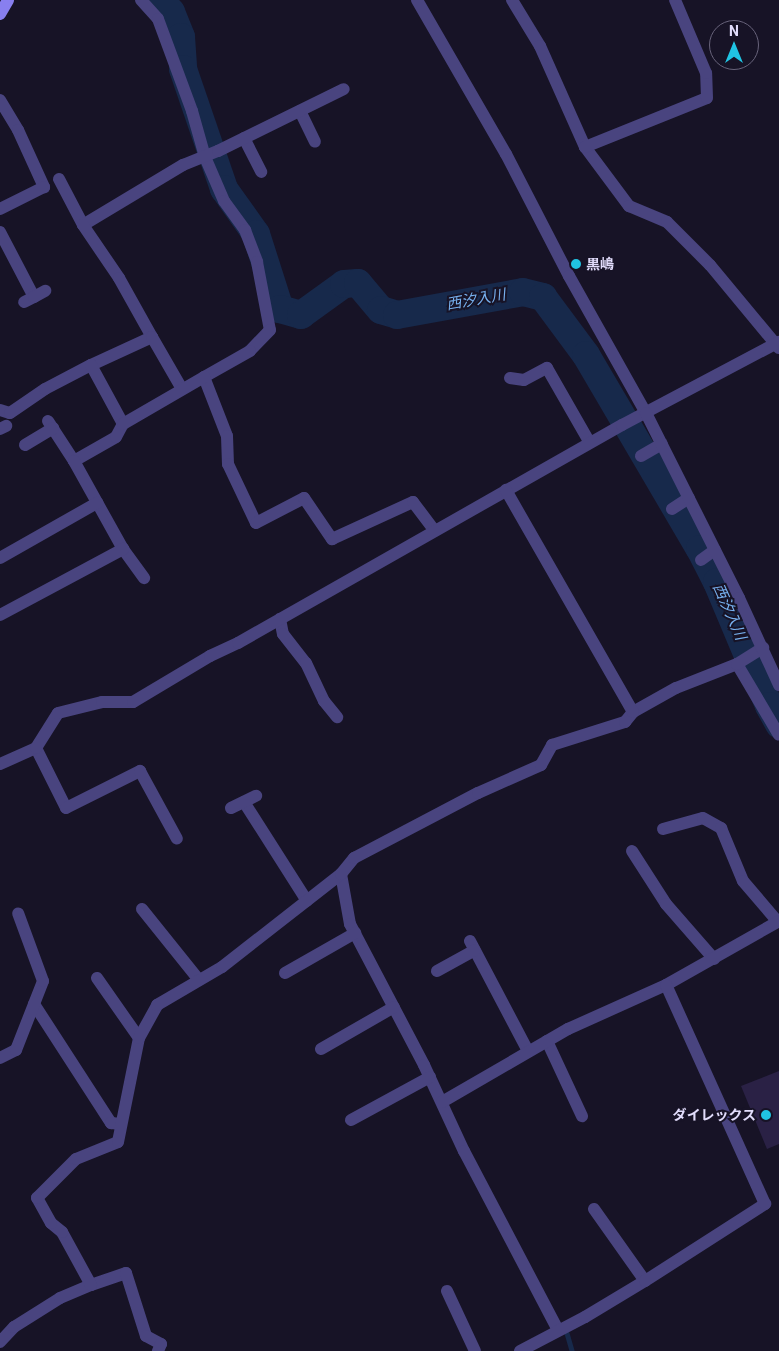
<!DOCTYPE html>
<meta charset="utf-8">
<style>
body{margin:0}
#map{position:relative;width:779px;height:1351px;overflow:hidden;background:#171326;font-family:Roboto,"Noto Sans JP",sans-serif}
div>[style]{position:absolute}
.stream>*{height:4.5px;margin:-2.25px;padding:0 2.25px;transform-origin:2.25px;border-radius:2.25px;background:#17294b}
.river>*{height:28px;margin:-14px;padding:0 14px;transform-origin:14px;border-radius:14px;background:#17294b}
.building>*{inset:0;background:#2a2145}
.minor>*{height:12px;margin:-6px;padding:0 6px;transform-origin:6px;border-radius:6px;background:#49447f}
.tertiary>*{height:12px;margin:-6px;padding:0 6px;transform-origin:6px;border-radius:6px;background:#49447f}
.secondary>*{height:12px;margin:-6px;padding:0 6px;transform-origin:6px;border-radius:6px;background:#887fef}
.dots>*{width:14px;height:14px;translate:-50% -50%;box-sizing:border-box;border:2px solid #171326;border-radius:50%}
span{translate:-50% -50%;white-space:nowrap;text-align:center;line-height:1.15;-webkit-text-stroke:4px #171326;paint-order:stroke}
.poi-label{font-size:14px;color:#e1dcfb;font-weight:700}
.left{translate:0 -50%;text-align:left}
.right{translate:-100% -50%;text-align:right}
.water-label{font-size:15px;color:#77b0ee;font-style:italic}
.north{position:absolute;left:709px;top:20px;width:50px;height:50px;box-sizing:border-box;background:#171326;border:1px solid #68637b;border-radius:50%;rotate:0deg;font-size:14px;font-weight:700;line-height:20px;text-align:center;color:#e1dcfb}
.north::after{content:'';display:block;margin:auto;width:18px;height:22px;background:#20c4e3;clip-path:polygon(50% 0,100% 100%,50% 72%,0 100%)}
</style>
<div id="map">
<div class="stream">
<div style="left:567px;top:1333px;width:19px;rotate:74deg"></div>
</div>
<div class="river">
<div style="left:160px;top:0;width:16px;rotate:47deg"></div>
<div style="left:171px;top:12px;width:27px;rotate:68deg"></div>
<div style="left:181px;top:37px;width:32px;rotate:86deg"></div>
<div style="left:183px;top:69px;width:127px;rotate:71.1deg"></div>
<div style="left:224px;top:189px;width:55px;rotate:54.6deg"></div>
<div style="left:256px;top:234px;width:79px;rotate:72.3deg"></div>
<div style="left:280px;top:309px;width:22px;rotate:16deg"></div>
<div style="left:301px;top:315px;width:53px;rotate:-35.8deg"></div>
<div style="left:344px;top:284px;width:14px;rotate:-4deg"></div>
<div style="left:358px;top:283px;width:35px;rotate:50deg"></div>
<div style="left:381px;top:310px;width:17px;rotate:17deg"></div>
<div style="left:397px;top:315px;width:128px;rotate:-10.3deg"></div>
<div style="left:523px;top:292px;width:21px;rotate:14deg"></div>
<div style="left:543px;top:297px;width:72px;rotate:53.4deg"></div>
<div style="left:586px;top:355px;width:225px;rotate:59.6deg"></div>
<div style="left:700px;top:549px;width:37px;rotate:63deg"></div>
<div style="left:717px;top:582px;width:134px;rotate:67.2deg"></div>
<div style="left:769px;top:706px;width:21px;rotate:61deg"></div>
</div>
<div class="building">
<div style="clip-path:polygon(779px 1071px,779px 1144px,767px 1149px,741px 1086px)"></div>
</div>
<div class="minor">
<div style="left:141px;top:0;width:25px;rotate:48deg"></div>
<div style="left:158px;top:19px;width:98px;rotate:69.7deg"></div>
<div style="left:192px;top:111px;width:48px;rotate:74.2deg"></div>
<div style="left:205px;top:157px;width:48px;rotate:66.6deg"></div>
<div style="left:224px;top:201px;width:36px;rotate:54deg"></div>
<div style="left:245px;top:230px;width:34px;rotate:69deg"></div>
<div style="left:257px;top:262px;width:69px;rotate:79.2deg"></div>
<div style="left:270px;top:330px;width:29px;rotate:134deg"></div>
<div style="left:250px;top:351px;width:53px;rotate:150.5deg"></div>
<div style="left:204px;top:377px;width:63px;rotate:68.7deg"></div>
<div style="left:227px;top:436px;width:28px;rotate:88deg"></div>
<div style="left:228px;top:464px;width:65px;rotate:64.6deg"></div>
<div style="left:256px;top:523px;width:54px;rotate:-27.5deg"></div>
<div style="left:304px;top:498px;width:50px;rotate:55.7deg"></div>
<div style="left:332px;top:539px;width:89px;rotate:-24.6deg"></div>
<div style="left:413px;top:502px;width:36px;rotate:53deg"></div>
<div style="left:512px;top:0;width:54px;rotate:58.7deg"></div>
<div style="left:540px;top:46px;width:111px;rotate:66deg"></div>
<div style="left:585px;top:147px;width:74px;rotate:53.3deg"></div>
<div style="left:629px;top:206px;width:41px;rotate:22.8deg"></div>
<div style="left:667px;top:222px;width:61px;rotate:45deg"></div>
<div style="left:710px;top:265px;width:108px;rotate:50.3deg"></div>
<div style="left:0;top:100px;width:35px;rotate:59deg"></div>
<div style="left:18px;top:130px;width:63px;rotate:65.5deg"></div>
<div style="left:44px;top:187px;width:49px;rotate:153.4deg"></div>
<div style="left:300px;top:111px;width:34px;rotate:64deg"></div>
<div style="left:244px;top:138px;width:38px;rotate:63deg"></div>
<div style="left:585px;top:147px;width:131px;rotate:-21.9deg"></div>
<div style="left:707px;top:98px;width:25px;rotate:-92deg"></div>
<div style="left:706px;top:73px;width:79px;rotate:-113deg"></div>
<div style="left:59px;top:179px;width:52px;rotate:62.4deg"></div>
<div style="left:83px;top:225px;width:117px;rotate:-31deg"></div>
<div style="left:183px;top:165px;width:38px;rotate:-22deg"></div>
<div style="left:218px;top:151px;width:140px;rotate:-26.2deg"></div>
<div style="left:83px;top:225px;width:64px;rotate:55.8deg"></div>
<div style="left:119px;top:278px;width:68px;rotate:60.8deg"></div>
<div style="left:152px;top:337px;width:67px;rotate:155.3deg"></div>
<div style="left:0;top:232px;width:73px;rotate:62.4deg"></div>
<div style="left:34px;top:297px;width:11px;rotate:153deg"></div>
<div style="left:34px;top:297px;width:13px;rotate:-29deg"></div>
<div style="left:152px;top:337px;width:60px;rotate:60deg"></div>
<div style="left:510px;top:378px;width:14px;rotate:8deg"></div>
<div style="left:524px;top:380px;width:26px;rotate:-28deg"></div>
<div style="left:547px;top:368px;width:86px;rotate:60.2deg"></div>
<div style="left:0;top:410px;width:10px;rotate:17deg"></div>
<div style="left:10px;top:413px;width:42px;rotate:-34.4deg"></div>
<div style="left:45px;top:389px;width:52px;rotate:-27.6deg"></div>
<div style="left:91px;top:365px;width:67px;rotate:61.5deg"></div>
<div style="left:48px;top:421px;width:48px;rotate:57deg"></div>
<div style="left:74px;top:461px;width:48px;rotate:-29.7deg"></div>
<div style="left:116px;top:437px;width:15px;rotate:-62deg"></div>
<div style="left:123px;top:424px;width:94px;rotate:-30.1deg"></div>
<div style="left:0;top:429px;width:7px;rotate:-27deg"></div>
<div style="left:25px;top:445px;width:33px;rotate:-31deg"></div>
<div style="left:641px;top:456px;width:24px;rotate:-30deg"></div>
<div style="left:74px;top:461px;width:101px;rotate:60.9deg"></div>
<div style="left:123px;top:549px;width:36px;rotate:54deg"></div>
<div style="left:672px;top:509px;width:20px;rotate:-33deg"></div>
<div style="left:0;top:558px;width:112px;rotate:-29.6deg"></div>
<div style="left:701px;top:560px;width:17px;rotate:-36deg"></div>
<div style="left:0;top:615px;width:140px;rotate:-28.2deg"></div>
<div style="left:280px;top:619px;width:15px;rotate:79deg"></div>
<div style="left:283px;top:634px;width:37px;rotate:52deg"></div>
<div style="left:306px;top:663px;width:42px;rotate:64.7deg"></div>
<div style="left:324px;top:701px;width:21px;rotate:51deg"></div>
<div style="left:737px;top:664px;width:82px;rotate:59.4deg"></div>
<div style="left:633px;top:712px;width:49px;rotate:-29.2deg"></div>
<div style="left:676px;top:688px;width:66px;rotate:-21.5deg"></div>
<div style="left:737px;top:664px;width:31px;rotate:-32deg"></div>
<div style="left:36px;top:748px;width:67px;rotate:63.4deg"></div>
<div style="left:66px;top:808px;width:83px;rotate:-26.6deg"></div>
<div style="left:140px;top:771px;width:77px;rotate:61.4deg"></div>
<div style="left:0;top:764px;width:39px;rotate:-24deg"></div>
<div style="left:36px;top:748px;width:41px;rotate:-57.8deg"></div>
<div style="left:58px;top:713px;width:45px;rotate:-14deg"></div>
<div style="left:102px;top:702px;width:31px"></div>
<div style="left:133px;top:702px;width:90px;rotate:-30.9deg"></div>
<div style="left:210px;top:656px;width:31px;rotate:-25deg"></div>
<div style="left:238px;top:643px;width:442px;rotate:-29.6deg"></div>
<div style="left:622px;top:425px;width:178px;rotate:-27.9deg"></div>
<div style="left:244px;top:802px;width:117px;rotate:57.5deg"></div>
<div style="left:231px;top:808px;width:28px;rotate:-26deg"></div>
<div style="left:663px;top:829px;width:41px;rotate:-15.4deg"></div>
<div style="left:703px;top:818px;width:21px;rotate:29deg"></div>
<div style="left:721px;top:828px;width:57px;rotate:67.5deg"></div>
<div style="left:743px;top:881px;width:54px;rotate:49.5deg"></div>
<div style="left:632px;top:851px;width:63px;rotate:57.3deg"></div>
<div style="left:666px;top:904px;width:73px;rotate:48.9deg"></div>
<div style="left:341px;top:874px;width:51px;rotate:79.8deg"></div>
<div style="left:350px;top:924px;width:159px;rotate:62.3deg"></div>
<div style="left:424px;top:1065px;width:95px;rotate:65.1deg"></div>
<div style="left:464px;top:1151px;width:202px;rotate:62.3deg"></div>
<div style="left:142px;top:909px;width:91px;rotate:51.2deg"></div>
<div style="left:470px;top:941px;width:124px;rotate:62.2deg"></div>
<div style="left:437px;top:971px;width:43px;rotate:-28.9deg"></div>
<div style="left:285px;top:973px;width:81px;rotate:-29.7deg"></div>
<div style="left:97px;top:978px;width:73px;rotate:55deg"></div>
<div style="left:34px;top:1004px;width:142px;rotate:57.1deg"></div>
<div style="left:111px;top:1123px;width:10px;rotate:6deg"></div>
<div style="left:547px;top:1041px;width:83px;rotate:65deg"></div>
<div style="left:321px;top:1049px;width:84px;rotate:-29.9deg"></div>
<div style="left:0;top:1058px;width:18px;rotate:-27deg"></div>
<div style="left:16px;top:1050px;width:74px;rotate:-68.6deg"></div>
<div style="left:43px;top:981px;width:72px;rotate:-110.2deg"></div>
<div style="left:442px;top:1102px;width:146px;rotate:-30.1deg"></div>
<div style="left:568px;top:1029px;width:107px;rotate:-24.2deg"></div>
<div style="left:666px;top:985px;width:130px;rotate:-29.5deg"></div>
<div style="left:351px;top:1120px;width:90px;rotate:-28.6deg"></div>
<div style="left:594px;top:1209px;width:88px;rotate:54.7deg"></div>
<div style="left:91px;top:1285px;width:37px;rotate:-19deg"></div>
<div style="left:126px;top:1273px;width:66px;rotate:72.4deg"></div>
<div style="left:146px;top:1336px;width:17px;rotate:28deg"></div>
<div style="left:161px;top:1344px;width:8px;rotate:113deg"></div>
<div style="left:447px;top:1291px;width:66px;rotate:65deg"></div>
<div style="left:0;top:1342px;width:21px;rotate:-47deg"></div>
<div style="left:14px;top:1327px;width:54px;rotate:-32.2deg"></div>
<div style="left:60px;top:1298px;width:34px;rotate:-23deg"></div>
<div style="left:91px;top:1285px;width:60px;rotate:-118.7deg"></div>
<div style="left:62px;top:1232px;width:14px;rotate:-141deg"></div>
<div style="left:51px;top:1223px;width:29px;rotate:-119deg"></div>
<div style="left:37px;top:1198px;width:55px;rotate:-45deg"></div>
<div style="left:76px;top:1159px;width:45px;rotate:-22deg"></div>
<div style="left:118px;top:1142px;width:106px;rotate:-78.6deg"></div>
<div style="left:139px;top:1038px;width:38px;rotate:-61deg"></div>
<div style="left:157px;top:1005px;width:75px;rotate:-30.3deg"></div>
<div style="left:222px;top:967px;width:151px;rotate:-38deg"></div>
<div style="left:341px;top:874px;width:21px;rotate:-51deg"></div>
<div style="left:354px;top:858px;width:140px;rotate:-27.7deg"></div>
<div style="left:478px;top:793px;width:69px;rotate:-24deg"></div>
<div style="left:541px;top:765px;width:23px;rotate:-61deg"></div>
<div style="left:552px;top:745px;width:77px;rotate:-17.5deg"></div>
<div style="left:625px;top:722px;width:13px;rotate:-51deg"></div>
<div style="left:633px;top:712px;width:256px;rotate:-119.8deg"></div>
<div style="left:520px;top:1351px;width:73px;rotate:-27.6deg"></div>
<div style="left:585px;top:1317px;width:70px;rotate:-31deg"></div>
<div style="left:645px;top:1281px;width:143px;rotate:-32.7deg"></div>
<div style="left:765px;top:1204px;width:240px;rotate:-114.3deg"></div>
</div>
<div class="tertiary">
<div style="left:417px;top:0;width:178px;rotate:60deg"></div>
<div style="left:506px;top:154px;width:137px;rotate:62.7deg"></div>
<div style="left:569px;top:276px;width:157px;rotate:60.7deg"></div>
<div style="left:646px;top:413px;width:207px;rotate:63.3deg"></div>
<div style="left:739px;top:598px;width:96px;rotate:65.3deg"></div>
</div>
<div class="secondary">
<div style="left:0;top:14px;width:16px;rotate:-60deg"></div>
</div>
<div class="dots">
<div style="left:576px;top:264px;background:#20c4e3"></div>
<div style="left:766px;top:1115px;background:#20c4e3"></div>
</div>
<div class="poi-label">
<span class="left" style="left:586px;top:264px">黒嶋</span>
<span class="right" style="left:756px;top:1115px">ダイレックス</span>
</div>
<div class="water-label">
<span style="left:476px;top:300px;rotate:-10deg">西汐入川</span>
<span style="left:729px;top:612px;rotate:66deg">西汐入川</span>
</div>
<div class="north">N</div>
</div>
